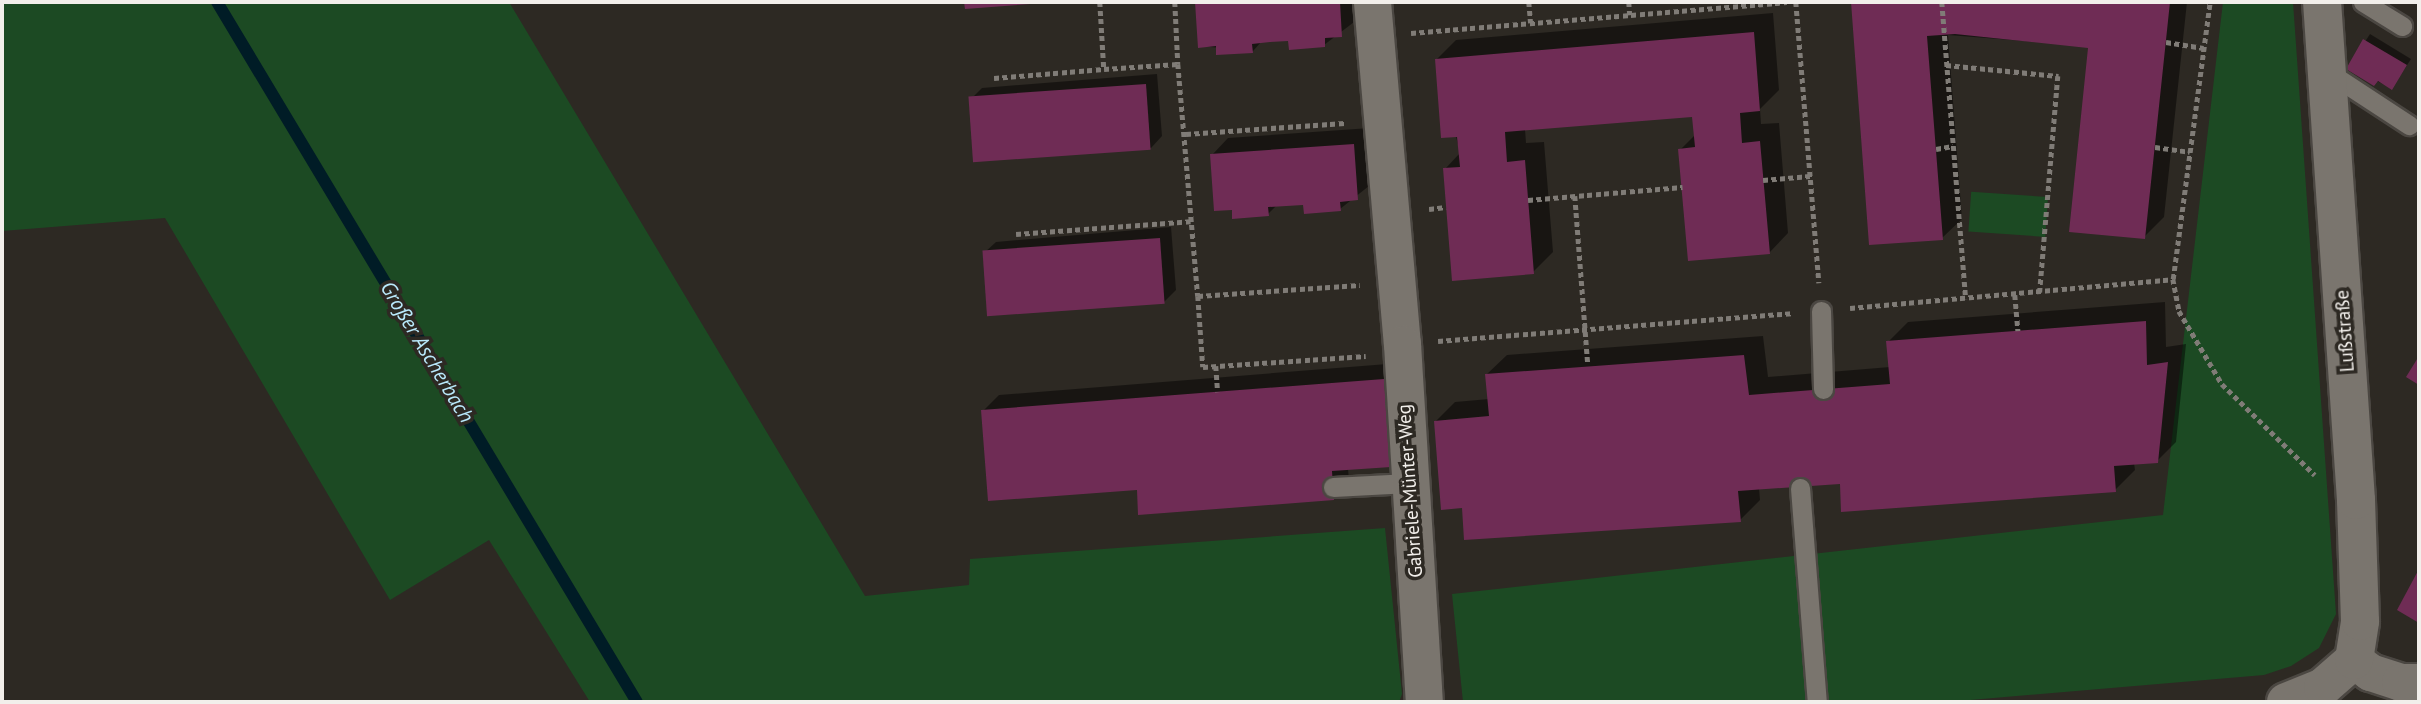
<!DOCTYPE html>
<meta charset="utf-8">
<style>
body{margin:0}
#map{position:relative;width:2421px;height:704px;overflow:hidden;background:#2d2923;font-family:"PT Sans",sans-serif}
div>[style]{position:absolute}
.green>*{inset:0;background:#1c4a23;transform-origin:0 0}
.shadow>*{inset:0;background:#0007}
.stream>*{height:12px;margin:-6px;padding:0 6px;transform-origin:6px;border-radius:6px;background:#001c26}
.building>*{inset:0;background:#6f2c55;transform-origin:0 0}
.path>*{height:4.5px;margin-top:-2.25px;transform-origin:0;background:repeating-linear-gradient(90deg,#807c77 0 5px,transparent 0 8.5px)}
.roads{filter:drop-shadow(2px 0 #4b4742) drop-shadow(-2px 0 #4b4742) drop-shadow(0 2px #4b4742) drop-shadow(0 -2px #4b4742)}
.service>*{height:19px;margin:-9.5px;padding:0 9.5px;transform-origin:9.5px;border-radius:9.5px;background:#7a756e}
.minor>*{height:37px;margin:-18.5px;padding:0 18.5px;transform-origin:18.5px;border-radius:18.5px;background:#7a756e}
.tertiary>*{height:38px;margin:-19px;padding:0 19px;transform-origin:19px;border-radius:19px;background:#7a756e}
span{translate:-50% -50%;white-space:nowrap;text-align:center;line-height:1.15;-webkit-text-stroke:7px #2d2923;paint-order:stroke}
.street-label{font-size:19px;color:#f2efeb}
.water-label{font-size:21px;color:#b9e9fb;font-style:italic}
.frame{position:absolute;inset:0;border:4px solid #f2efeb;pointer-events:none}
</style>
<div id="map">
<div class="green">
<div style="clip-path:polygon(2px 2px,509px 2px,865px 596px,969px 585px,970px 559px,1385px 528px,1402px 694px,1399px 702px,590px 702px,489px 540px,390px 600px,165px 218px,2px 231px)"></div>
<div style="clip-path:polygon(2223px 2px,2293px 2px,2336px 614px,2319px 648px,2291px 666px,2264px 675px,1947px 702px,1463px 702px,1452px 594px,2163px 515px)"></div>
<div style="left:2048px;top:197px;width:40px;height:77px;rotate:94deg"></div>
</div>
<div class="shadow">
<div style="clip-path:polygon(1197px 2px,1357px 2px,1358px 19px,1324px 45px,1290px 39px,1262px 41px,1253px 51px,1200px 46px)"></div>
<div style="clip-path:polygon(1537px 2px,1568px 2px,1537px 4px)"></div>
<div style="clip-path:polygon(1853px 2px,2187px 2px,2164px 217px,2144px 237px,2090px 46px,1948px 35px,1962px 219px,1942px 238px,1870px 243px)"></div>
<div style="clip-path:polygon(1773px 13px,1779px 90px,1760px 109px,1761px 124px,1779px 123px,1788px 233px,1769px 253px,1680px 150px,1696px 134px,1693px 115px,1525px 129px,1526px 143px,1544px 142px,1553px 252px,1533px 272px,1445px 169px,1460px 153px,1437px 59px,1456px 40px)"></div>
<div style="clip-path:polygon(2370px 34px,2411px 59px,2392px 88px,2348px 68px)"></div>
<div style="clip-path:polygon(1157px 74px,1162px 136px,1151px 148px,971px 99px,982px 88px)"></div>
<div style="clip-path:polygon(1370px 128px,1374px 182px,1340px 209px,1305px 203px,1277px 205px,1268px 214px,1233px 208px,1212px 155px,1228px 138px)"></div>
<div style="clip-path:polygon(1171px 227px,1176px 290px,1164px 302px,984px 253px,996px 242px)"></div>
<div style="clip-path:polygon(2165px 302px,2166px 347px,2186px 344px,2176px 442px,2157px 461px,2134px 463px,2135px 470px,2115px 490px,1842px 482px,1759px 488px,1760px 500px,1740px 520px,1463px 506px,1435px 422px,1455px 402px,1489px 399px,1487px 374px,1507px 355px,1763px 336px,1768px 377px,1890px 367px,1888px 342px,1908px 322px)"></div>
<div style="clip-path:polygon(1400px 363px,1406px 449px,1390px 465px,1348px 468px,1349px 482px,1333px 498px,1138px 488px,983px 411px,999px 395px)"></div>
</div>
<div class="stream">
<div style="left:217px;top:2px;width:816px;rotate:59.04deg"></div>
</div>
<div class="building">
<div style="clip-path:polygon(964px 2px,1030px 2px,1030px 4px,965px 9px)"></div>
<div style="clip-path:polygon(1195px 2px,1340px 2px,1342px 37px,1325px 38px,1325px 47px,1289px 50px,1288px 41px,1270px 42px,1252px 44px,1253px 53px,1216px 55px,1216px 46px,1198px 48px)"></div>
<div style="clip-path:polygon(1851px 2px,2170px 2px,2145px 239px,2069px 232px,2088px 48px,1955px 34px,1927px 36px,1943px 240px,1869px 245px)"></div>
<div style="clip-path:polygon(1754px 32px,1760px 111px,1740px 113px,1742px 143px,1760px 141px,1770px 254px,1688px 261px,1678px 149px,1695px 147px,1692px 117px,1505px 132px,1507px 162px,1525px 160px,1534px 274px,1452px 281px,1443px 168px,1460px 167px,1457px 137px,1441px 138px,1435px 59px)"></div>
<div style="clip-path:polygon(2363px 39px,2407px 65px,2392px 90px,2378px 81px,2374px 86px,2346px 69px)"></div>
<div style="left:1146px;top:84px;width:66px;height:178px;rotate:86deg"></div>
<div style="clip-path:polygon(1354px 144px,1358px 200px,1340px 202px,1341px 211px,1304px 214px,1303px 205px,1268px 207px,1269px 216px,1232px 219px,1232px 210px,1214px 211px,1210px 154px)"></div>
<div style="left:1160px;top:238px;width:66px;height:178px;rotate:86deg"></div>
<div style="clip-path:polygon(2146px 321px,2147px 365px,2168px 362px,2158px 463px,2114px 466px,2116px 492px,1841px 512px,1840px 484px,1738px 491px,1741px 522px,1464px 540px,1462px 508px,1441px 510px,1434px 421px,1489px 416px,1485px 374px,1744px 355px,1749px 395px,1890px 384px,1886px 341px)"></div>
<div style="clip-path:polygon(2419px 356px,2419px 385px,2406px 377px)"></div>
<div style="clip-path:polygon(1384px 379px,1391px 467px,1332px 471px,1334px 500px,1138px 515px,1137px 490px,988px 501px,981px 410px)"></div>
<div style="clip-path:polygon(2419px 569px,2419px 623px,2397px 610px)"></div>
</div>
<div class="path">
<div style="left:1100px;top:2px;width:67px;rotate:86.6deg"></div>
<div style="left:1104px;top:69px;width:74px;rotate:-3.9deg"></div>
<div style="left:1178px;top:64px;width:233px;rotate:85.1deg"></div>
<div style="left:1198px;top:296px;width:162px;rotate:-3.9deg"></div>
<div style="left:1175px;top:2px;width:62px;rotate:87.2deg"></div>
<div style="left:1529px;top:2px;width:21px;rotate:85deg"></div>
<div style="left:1629px;top:2px;width:13px;rotate:86deg"></div>
<div style="left:1796px;top:2px;width:282px;rotate:85.3deg"></div>
<div style="left:1942px;top:2px;width:298px;rotate:85.4deg"></div>
<div style="left:1411px;top:33px;width:377px;rotate:-4.7deg"></div>
<div style="left:2166px;top:42px;width:38px;rotate:9deg"></div>
<div style="left:1946px;top:65px;width:113px;rotate:5.6deg"></div>
<div style="left:2058px;top:76px;width:217px;rotate:94.8deg"></div>
<div style="left:994px;top:78px;width:110px;rotate:-4.7deg"></div>
<div style="left:1186px;top:134px;width:159px;rotate:-4deg"></div>
<div style="left:2155px;top:147px;width:35px;rotate:8deg"></div>
<div style="left:1936px;top:149px;width:17px;rotate:-10deg"></div>
<div style="left:1763px;top:180px;width:47px;rotate:-4.9deg"></div>
<div style="left:1575px;top:196px;width:170px;rotate:85.6deg"></div>
<div style="left:1528px;top:200px;width:155px;rotate:-4.8deg"></div>
<div style="left:1429px;top:209px;width:17px;rotate:-7deg"></div>
<div style="left:1016px;top:234px;width:175px;rotate:-4.2deg"></div>
<div style="left:2173px;top:279px;width:33px;rotate:79deg"></div>
<div style="left:2179px;top:311px;width:85px;rotate:59.5deg"></div>
<div style="left:2222px;top:384px;width:130px;rotate:44.4deg"></div>
<div style="left:2015px;top:295px;width:36px;rotate:85deg"></div>
<div style="left:1198px;top:296px;width:71px;rotate:86deg"></div>
<div style="left:1203px;top:367px;width:163px;rotate:-3.9deg"></div>
<div style="left:1850px;top:308px;width:324px;rotate:-5.1deg"></div>
<div style="left:2173px;top:279px;width:279px;rotate:-82.4deg"></div>
<div style="left:1438px;top:341px;width:355px;rotate:-4.5deg"></div>
<div style="left:1216px;top:366px;width:26px;rotate:86deg"></div>
</div>
<div class="roads">
<div class="service">
<div style="left:2363px;top:2px;width:46px;rotate:31.6deg"></div>
<div style="left:2328px;top:72px;width:97px;rotate:33.2deg"></div>
<div style="left:1821px;top:311px;width:78px;rotate:88.5deg"></div>
<div style="left:1333px;top:487px;width:76px;rotate:-3deg"></div>
<div style="left:1800px;top:488px;width:215px;rotate:85.5deg"></div>
</div>
<div class="minor">
<div style="left:1372px;top:2px;width:343px;rotate:85deg"></div>
<div style="left:1402px;top:344px;width:359px;rotate:86.5deg"></div>
<div style="left:2354px;top:660px;width:20px;rotate:37deg"></div>
<div style="left:2370px;top:672px;width:32px;rotate:18deg"></div>
<div style="left:2400px;top:682px;width:19px"></div>
</div>
<div class="tertiary">
<div style="left:2286px;top:702px;width:40px;rotate:-22deg"></div>
<div style="left:2323px;top:687px;width:41px;rotate:-41.1deg"></div>
<div style="left:2354px;top:660px;width:39px;rotate:-81deg"></div>
<div style="left:2360px;top:621px;width:121px;rotate:-91.9deg"></div>
<div style="left:2356px;top:500px;width:499px;rotate:-93.9deg"></div>
</div>
</div>
<div class="street-label">
<span style="left:2345px;top:331px;rotate:-94deg">Lußstraße</span>
<span style="left:1410px;top:491px;rotate:-94deg">Gabriele-Münter-Weg</span>
</div>
<div class="water-label">
<span style="left:427px;top:352px;rotate:59deg">Großer Ascherbach</span>
</div>
<div class="frame"></div>
</div>
